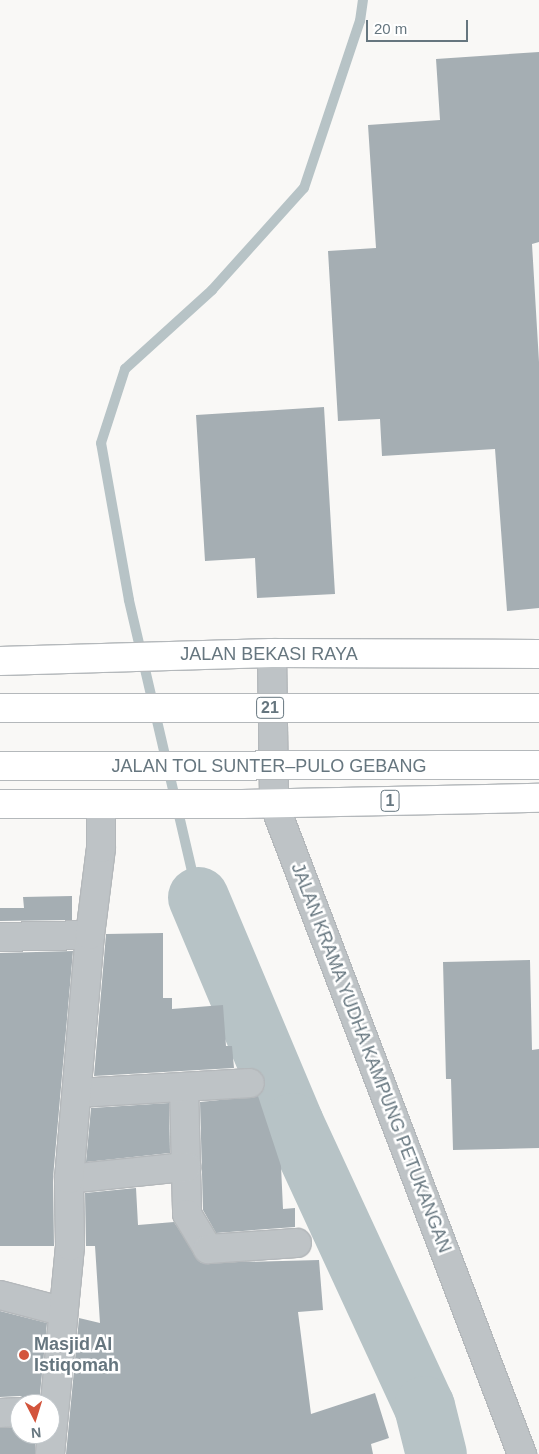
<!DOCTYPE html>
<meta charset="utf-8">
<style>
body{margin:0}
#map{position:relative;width:539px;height:1454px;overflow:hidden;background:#f9f8f6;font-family:Helvetica,sans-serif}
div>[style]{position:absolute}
.stream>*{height:10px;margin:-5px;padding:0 5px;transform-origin:5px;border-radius:5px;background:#b7c3c6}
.river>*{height:61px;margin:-30.5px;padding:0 30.5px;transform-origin:30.5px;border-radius:30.5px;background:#b7c3c6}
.building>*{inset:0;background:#a5aeb3}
.roads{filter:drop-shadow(1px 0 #b4b8bb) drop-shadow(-1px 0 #b4b8bb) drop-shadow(0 1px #b4b8bb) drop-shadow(0 -1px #b4b8bb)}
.minor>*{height:28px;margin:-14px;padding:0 14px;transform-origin:14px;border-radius:14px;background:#bec3c6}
.trunk>*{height:28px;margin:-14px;padding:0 14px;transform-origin:14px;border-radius:14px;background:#fff}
.bridges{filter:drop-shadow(1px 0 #b4b8bb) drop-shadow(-1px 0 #b4b8bb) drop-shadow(0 1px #b4b8bb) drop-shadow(0 -1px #b4b8bb)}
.motorway-bridge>*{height:28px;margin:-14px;padding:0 14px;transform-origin:14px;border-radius:14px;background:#fff}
.dots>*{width:14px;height:14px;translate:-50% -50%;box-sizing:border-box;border:2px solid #fff;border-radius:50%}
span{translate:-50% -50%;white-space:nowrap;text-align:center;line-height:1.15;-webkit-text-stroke:5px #fff;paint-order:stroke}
.shield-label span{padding:1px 4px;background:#fff;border:1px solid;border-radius:4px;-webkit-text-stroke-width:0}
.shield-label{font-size:16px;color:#66767f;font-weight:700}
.street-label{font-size:18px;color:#66767f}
.poi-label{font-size:18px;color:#66767f;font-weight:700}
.left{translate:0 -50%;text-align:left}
.north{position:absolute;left:10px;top:1394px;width:50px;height:50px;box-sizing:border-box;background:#fff;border:1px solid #c2c8cc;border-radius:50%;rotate:175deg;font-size:14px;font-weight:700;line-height:20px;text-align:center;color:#66767f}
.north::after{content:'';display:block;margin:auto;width:18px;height:22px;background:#d3543c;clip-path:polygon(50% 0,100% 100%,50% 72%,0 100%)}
.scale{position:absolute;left:366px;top:20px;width:102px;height:22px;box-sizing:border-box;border:2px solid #66767f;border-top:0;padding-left:6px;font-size:15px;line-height:18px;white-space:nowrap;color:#66767f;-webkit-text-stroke:4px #fff;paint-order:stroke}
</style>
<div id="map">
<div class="stream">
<div style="left:198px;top:897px;width:305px;rotate:-103.1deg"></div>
<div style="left:129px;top:600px;width:159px;rotate:-100.1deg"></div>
<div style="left:101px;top:443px;width:78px;rotate:-72deg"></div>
<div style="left:125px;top:369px;width:118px;rotate:-42.2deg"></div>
<div style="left:212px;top:290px;width:137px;rotate:-48deg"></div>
<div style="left:304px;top:188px;width:176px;rotate:-71.5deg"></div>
<div style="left:360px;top:21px;width:21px;rotate:-82deg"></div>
</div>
<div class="river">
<div style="left:198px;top:897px;width:245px;rotate:67.2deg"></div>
<div style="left:293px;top:1123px;width:312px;rotate:65.2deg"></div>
<div style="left:424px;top:1406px;width:49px;rotate:76deg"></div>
</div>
<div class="building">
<div style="clip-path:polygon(539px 52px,539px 242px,532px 244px,539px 362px,539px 608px,507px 611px,495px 449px,382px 456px,380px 419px,338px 421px,328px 251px,376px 248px,368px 125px,440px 120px,436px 59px)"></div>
<div style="clip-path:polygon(324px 407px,335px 594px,257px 598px,255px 558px,205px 561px,196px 415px)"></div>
<div style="clip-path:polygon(72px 896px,72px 920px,0 921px,0 908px,24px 908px,23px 897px)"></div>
<div style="clip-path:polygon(163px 933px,163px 998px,172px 998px,172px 1009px,223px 1005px,226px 1046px,232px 1046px,234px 1068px,94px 1076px,106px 934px)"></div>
<div style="clip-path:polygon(73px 951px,53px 1178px,54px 1246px,0 1246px,0 953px)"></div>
<div style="clip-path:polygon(530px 960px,532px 1050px,539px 1049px,539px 1148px,453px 1150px,451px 1079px,446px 1079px,443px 962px)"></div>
<div style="clip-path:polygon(258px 1096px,281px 1166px,283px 1209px,295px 1208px,295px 1227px,216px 1233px,203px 1210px,200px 1102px)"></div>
<div style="clip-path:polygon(169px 1103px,170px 1153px,86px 1162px,91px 1108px)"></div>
<div style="clip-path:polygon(136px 1188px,138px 1225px,174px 1222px,201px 1263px,319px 1260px,323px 1310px,298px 1312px,311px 1414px,375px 1393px,389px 1438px,371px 1444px,373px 1454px,66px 1454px,79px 1318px,100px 1323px,95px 1246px,86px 1246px,85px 1193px)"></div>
<div style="clip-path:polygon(0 1311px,47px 1323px,39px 1404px,20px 1396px,0 1397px)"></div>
<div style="clip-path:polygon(0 1428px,20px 1428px,20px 1434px,36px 1434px,35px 1454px,0 1454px)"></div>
</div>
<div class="roads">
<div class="minor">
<div style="left:272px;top:653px;width:151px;rotate:89.2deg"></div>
<div style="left:274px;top:804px;width:696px;rotate:69.12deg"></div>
<div style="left:0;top:937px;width:90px;rotate:-1.3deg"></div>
<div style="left:184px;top:1087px;width:127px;rotate:88.6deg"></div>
<div style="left:187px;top:1214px;width:41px;rotate:59deg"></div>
<div style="left:208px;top:1249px;width:89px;rotate:-3.9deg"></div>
<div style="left:78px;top:1093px;width:172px;rotate:-3.3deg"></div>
<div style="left:69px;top:1179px;width:118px;rotate:-5.9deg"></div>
<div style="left:0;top:1295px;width:63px;rotate:14.7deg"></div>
<div style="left:0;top:1413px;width:20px;rotate:-3deg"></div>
<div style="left:50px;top:1454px;width:209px;rotate:-84.5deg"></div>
<div style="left:70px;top:1246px;width:67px;rotate:-90.9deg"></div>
<div style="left:69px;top:1179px;width:245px;rotate:-85.1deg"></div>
<div style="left:90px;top:935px;width:88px;rotate:-82.8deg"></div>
<div style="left:101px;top:848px;width:43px;rotate:-90deg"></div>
</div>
<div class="trunk">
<div style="left:0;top:661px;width:272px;rotate:-1.7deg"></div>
<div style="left:272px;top:653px;width:267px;rotate:0.2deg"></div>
<div style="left:0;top:804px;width:242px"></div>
<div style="left:242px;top:804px;width:297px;rotate:-1.2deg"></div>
</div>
</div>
<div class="bridges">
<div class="motorway-bridge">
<div style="left:0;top:708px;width:539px"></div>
<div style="left:0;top:766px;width:539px;rotate:-0.11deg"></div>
</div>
</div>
<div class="dots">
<div style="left:24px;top:1355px;background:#d3543c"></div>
</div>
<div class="shield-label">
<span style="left:270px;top:708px">21</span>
<span style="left:390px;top:801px">1</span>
</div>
<div class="street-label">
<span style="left:269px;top:654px">JALAN BEKASI RAYA</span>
<span style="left:269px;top:766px">JALAN TOL SUNTER–PULO GEBANG</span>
<span style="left:371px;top:1058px;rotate:69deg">JALAN KRAMA YUDHA KAMPUNG PETUKANGAN</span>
</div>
<div class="poi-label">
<span class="left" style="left:34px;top:1355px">Masjid Al<br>Istiqomah</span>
</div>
<div class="north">N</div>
<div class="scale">20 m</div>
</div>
